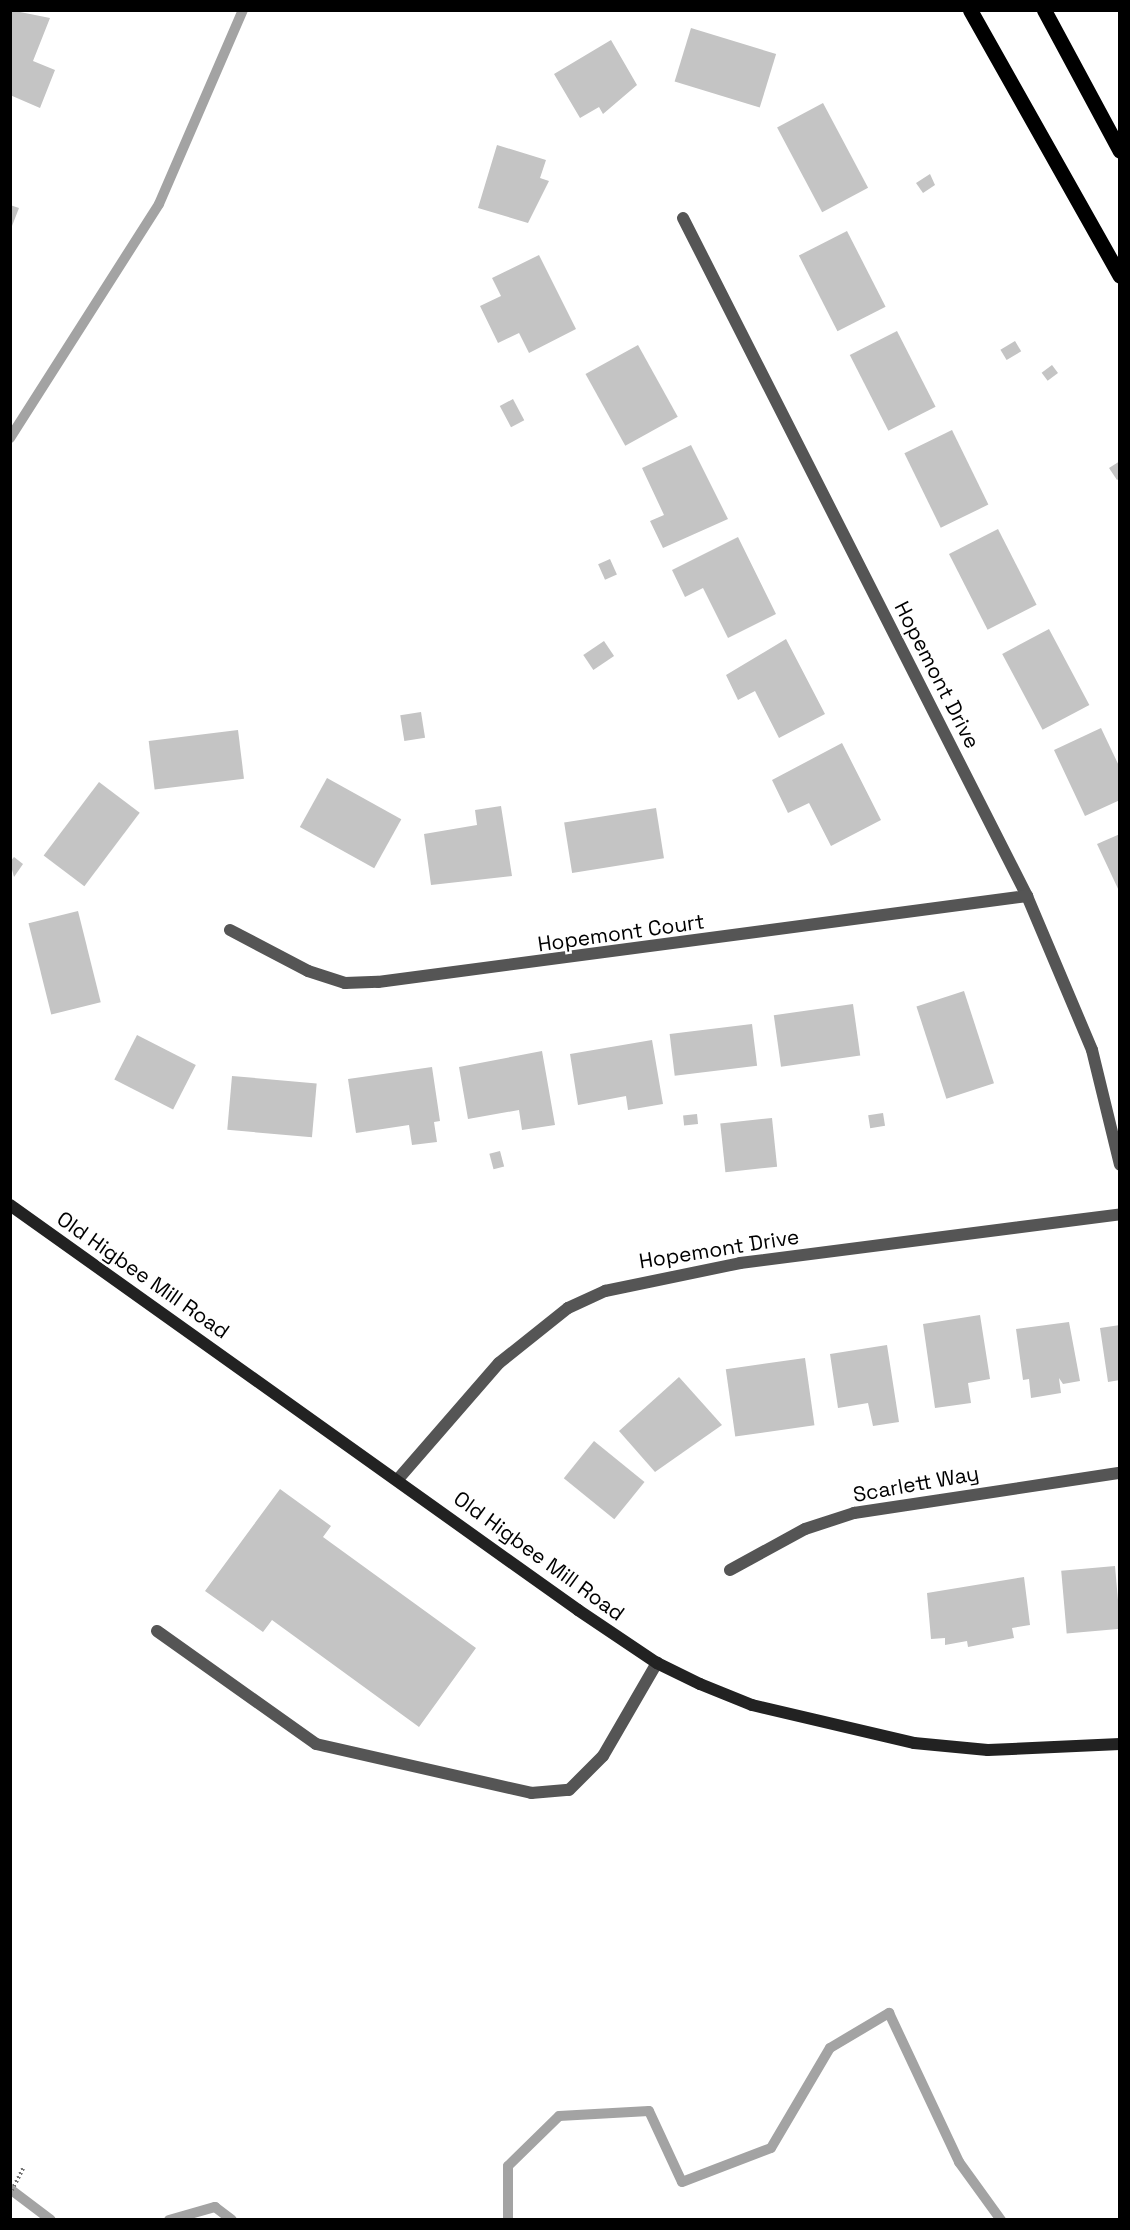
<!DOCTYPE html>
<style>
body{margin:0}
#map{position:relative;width:1130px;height:2230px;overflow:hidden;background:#fff;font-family:"Space Grotesk",sans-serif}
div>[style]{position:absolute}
.stream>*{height:10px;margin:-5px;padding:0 5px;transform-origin:5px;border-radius:5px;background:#a3a3a3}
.building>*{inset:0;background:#c4c4c4;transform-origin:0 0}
.path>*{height:4px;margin-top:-2px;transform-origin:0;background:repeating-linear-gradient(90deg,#777 0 1.5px,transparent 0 4.5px)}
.lane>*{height:12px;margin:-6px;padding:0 6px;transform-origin:6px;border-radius:6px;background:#555}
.street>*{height:12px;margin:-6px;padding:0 6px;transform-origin:6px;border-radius:6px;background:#555}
.secondary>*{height:12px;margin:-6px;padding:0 6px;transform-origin:6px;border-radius:6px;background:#222}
.primary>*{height:15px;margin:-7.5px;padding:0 7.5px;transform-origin:7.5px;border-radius:7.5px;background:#000}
span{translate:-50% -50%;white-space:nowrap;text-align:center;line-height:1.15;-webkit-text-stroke:5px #fff;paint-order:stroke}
.street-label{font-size:21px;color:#000}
.frame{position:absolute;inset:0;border:12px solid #000;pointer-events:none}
</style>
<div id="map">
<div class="stream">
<div style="left:10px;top:438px;width:277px;rotate:-57.5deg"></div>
<div style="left:159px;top:204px;width:211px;rotate:-66.6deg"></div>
<div style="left:10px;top:2189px;width:51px;rotate:37.1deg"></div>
<div style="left:169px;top:2220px;width:48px;rotate:-15.8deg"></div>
<div style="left:215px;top:2207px;width:21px;rotate:37deg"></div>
<div style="left:508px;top:2220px;width:54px;rotate:-90deg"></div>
<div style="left:508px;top:2166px;width:71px;rotate:-44.4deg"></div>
<div style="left:559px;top:2116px;width:90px;rotate:-3.2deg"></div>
<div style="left:649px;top:2111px;width:78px;rotate:65.1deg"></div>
<div style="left:682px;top:2182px;width:95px;rotate:-20.9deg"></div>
<div style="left:771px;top:2148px;width:116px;rotate:-59.5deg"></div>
<div style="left:830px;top:2048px;width:69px;rotate:-30.7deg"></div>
<div style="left:889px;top:2013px;width:165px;rotate:64.8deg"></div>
<div style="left:959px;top:2162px;width:72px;rotate:54.1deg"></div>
</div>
<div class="building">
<div style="clip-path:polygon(10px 10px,50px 18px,33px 61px,55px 70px,40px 108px,10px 95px)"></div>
<div style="left:691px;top:28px;width:89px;height:56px;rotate:17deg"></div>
<div style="clip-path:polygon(611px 40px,637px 85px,603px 114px,599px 107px,580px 118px,554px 74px)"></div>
<div style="left:823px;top:103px;width:96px;height:52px;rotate:62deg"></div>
<div style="clip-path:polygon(497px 145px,546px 160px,540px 178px,549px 181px,528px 223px,478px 208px)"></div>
<div style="clip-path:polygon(930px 174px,935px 185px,923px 193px,916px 183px)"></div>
<div style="clip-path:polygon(10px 205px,19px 208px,12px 226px,10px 225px)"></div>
<div style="left:847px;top:231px;width:85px;height:54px;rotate:63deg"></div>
<div style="clip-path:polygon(539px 255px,576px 329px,529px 353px,519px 333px,498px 343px,480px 306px,501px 296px,492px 278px)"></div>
<div style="left:897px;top:331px;width:85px;height:53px;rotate:63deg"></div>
<div style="left:1015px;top:341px;width:12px;height:17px;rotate:59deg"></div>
<div style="left:638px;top:345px;width:82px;height:60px;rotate:61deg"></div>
<div style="left:1052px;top:365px;width:10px;height:13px;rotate:53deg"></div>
<div style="left:513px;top:399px;width:24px;height:15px;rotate:62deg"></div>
<div style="left:952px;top:430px;width:83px;height:53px;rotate:64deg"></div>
<div style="clip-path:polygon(691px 445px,728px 519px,663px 548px,650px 521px,664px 515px,642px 468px)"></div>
<div style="clip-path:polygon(1120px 461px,1120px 478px,1117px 480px,1109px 468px)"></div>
<div style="left:998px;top:529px;width:85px;height:55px;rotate:63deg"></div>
<div style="clip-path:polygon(738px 537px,776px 614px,728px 638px,703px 588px,685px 597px,672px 570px)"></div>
<div style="left:610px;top:559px;width:17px;height:13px;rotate:66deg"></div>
<div style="left:1049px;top:629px;width:86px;height:53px;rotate:62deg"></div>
<div style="clip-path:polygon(786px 639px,825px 714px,779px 738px,755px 691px,738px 700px,726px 675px)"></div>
<div style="left:604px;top:641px;width:18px;height:25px;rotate:56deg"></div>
<div style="left:421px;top:712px;width:26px;height:21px;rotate:81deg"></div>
<div style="clip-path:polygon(1101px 728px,1120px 768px,1120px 800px,1085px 816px,1054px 750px)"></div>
<div style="left:238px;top:730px;width:49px;height:90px;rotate:83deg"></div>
<div style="clip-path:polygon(842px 743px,881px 820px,831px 846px,809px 803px,788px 813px,772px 780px)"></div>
<div style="left:327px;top:778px;width:85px;height:56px;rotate:29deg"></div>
<div style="left:99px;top:782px;width:51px;height:92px;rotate:37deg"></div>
<div style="clip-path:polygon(501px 806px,512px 876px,431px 885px,424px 834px,477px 825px,475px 810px)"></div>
<div style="left:656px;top:808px;width:51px;height:93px;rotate:81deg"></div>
<div style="clip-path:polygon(1120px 834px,1120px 893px,1097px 844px)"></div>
<div style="clip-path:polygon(14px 857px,23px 864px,14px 877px,10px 862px)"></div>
<div style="left:78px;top:911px;width:94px;height:51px;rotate:76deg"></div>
<div style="left:964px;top:991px;width:97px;height:50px;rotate:72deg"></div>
<div style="left:853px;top:1004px;width:52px;height:80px;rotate:82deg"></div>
<div style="left:752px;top:1024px;width:42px;height:83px;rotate:83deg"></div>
<div style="left:137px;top:1035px;width:66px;height:50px;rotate:27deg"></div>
<div style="clip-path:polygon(652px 1040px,663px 1104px,628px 1110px,626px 1096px,578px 1105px,570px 1054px)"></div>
<div style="clip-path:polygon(542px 1051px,555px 1125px,522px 1130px,519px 1110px,468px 1119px,459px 1067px)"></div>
<div style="clip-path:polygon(432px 1067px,440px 1121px,434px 1122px,437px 1142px,412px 1145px,409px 1125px,356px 1133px,348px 1079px)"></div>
<div style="left:232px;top:1076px;width:85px;height:54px;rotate:5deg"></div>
<div style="left:883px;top:1113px;width:13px;height:15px;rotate:81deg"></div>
<div style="left:697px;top:1114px;width:10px;height:14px;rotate:84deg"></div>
<div style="left:772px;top:1118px;width:49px;height:52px;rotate:84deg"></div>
<div style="left:500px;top:1151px;width:16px;height:11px;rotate:75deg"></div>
<div style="clip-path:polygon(980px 1315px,990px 1379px,968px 1383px,971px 1403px,935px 1408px,923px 1324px)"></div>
<div style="clip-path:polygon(1069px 1322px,1080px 1381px,1063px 1384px,1059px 1378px,1061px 1393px,1031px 1398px,1029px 1379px,1023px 1380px,1016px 1329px)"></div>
<div style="clip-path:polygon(1120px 1325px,1120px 1380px,1108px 1382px,1100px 1328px)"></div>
<div style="clip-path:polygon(887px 1345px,899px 1422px,873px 1426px,868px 1403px,838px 1408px,830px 1354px)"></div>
<div style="left:805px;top:1358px;width:68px;height:80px;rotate:82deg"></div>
<div style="clip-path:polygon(679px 1377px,722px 1425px,655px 1472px,619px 1431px)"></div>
<div style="left:594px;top:1441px;width:65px;height:48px;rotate:39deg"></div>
<div style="clip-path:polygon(280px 1489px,331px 1526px,323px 1537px,476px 1648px,419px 1727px,272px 1620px,263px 1632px,205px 1591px)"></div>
<div style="left:1115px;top:1566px;width:63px;height:54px;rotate:85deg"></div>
<div style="clip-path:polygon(1024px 1577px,1030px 1625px,1012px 1628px,1014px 1638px,968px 1647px,967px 1641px,945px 1645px,945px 1638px,931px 1639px,927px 1593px)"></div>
</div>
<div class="path">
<div style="left:10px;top:2194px;width:29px;rotate:-63deg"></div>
</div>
<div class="lane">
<div style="left:157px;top:1631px;width:195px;rotate:35.4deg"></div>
<div style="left:316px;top:1744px;width:221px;rotate:12.8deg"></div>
<div style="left:531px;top:1793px;width:38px;rotate:-5deg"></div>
<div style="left:569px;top:1790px;width:48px;rotate:-45deg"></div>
<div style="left:603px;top:1756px;width:108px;rotate:-59.9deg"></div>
</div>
<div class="street">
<div style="left:683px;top:218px;width:760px;rotate:63.1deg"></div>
<div style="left:1027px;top:896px;width:167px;rotate:67.1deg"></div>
<div style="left:1092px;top:1050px;width:118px;rotate:76.3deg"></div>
<div style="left:230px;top:930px;width:88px;rotate:27.7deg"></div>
<div style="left:308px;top:971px;width:39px;rotate:18deg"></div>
<div style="left:345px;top:983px;width:33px;rotate:-2deg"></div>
<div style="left:378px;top:982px;width:655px;rotate:-7.55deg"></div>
<div style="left:399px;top:1478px;width:152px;rotate:-49deg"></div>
<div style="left:499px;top:1363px;width:88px;rotate:-38.6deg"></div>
<div style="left:568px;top:1308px;width:41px;rotate:-24.7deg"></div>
<div style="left:605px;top:1291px;width:138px;rotate:-11.7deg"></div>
<div style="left:740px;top:1263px;width:383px;rotate:-7.3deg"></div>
<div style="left:730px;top:1570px;width:85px;rotate:-28.7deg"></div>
<div style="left:805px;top:1529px;width:52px;rotate:-18.1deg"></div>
<div style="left:854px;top:1513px;width:269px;rotate:-8.6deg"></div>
</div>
<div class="secondary">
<div style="left:10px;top:1205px;width:698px;rotate:35.49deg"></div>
<div style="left:578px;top:1610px;width:95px;rotate:33.9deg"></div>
<div style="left:657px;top:1663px;width:48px;rotate:26deg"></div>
<div style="left:700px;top:1684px;width:56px;rotate:22deg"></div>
<div style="left:752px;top:1705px;width:166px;rotate:13.2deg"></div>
<div style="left:914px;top:1743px;width:74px;rotate:5.4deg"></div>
<div style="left:988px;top:1750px;width:132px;rotate:-2.6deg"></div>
</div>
<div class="primary">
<div style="left:970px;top:10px;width:305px;rotate:60.6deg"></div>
<div style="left:1044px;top:10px;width:160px;rotate:61.7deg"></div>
</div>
<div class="street-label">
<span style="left:937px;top:675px;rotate:63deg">Hopemont Drive</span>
<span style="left:621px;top:933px;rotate:-8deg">Hopemont Court</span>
<span style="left:719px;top:1249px;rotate:-9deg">Hopemont Drive</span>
<span style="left:143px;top:1275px;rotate:35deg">Old Higbee Mill Road</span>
<span style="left:916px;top:1484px;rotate:-10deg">Scarlett Way</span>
<span style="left:539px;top:1556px;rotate:36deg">Old Higbee Mill Road</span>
</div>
<div class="frame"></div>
</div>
